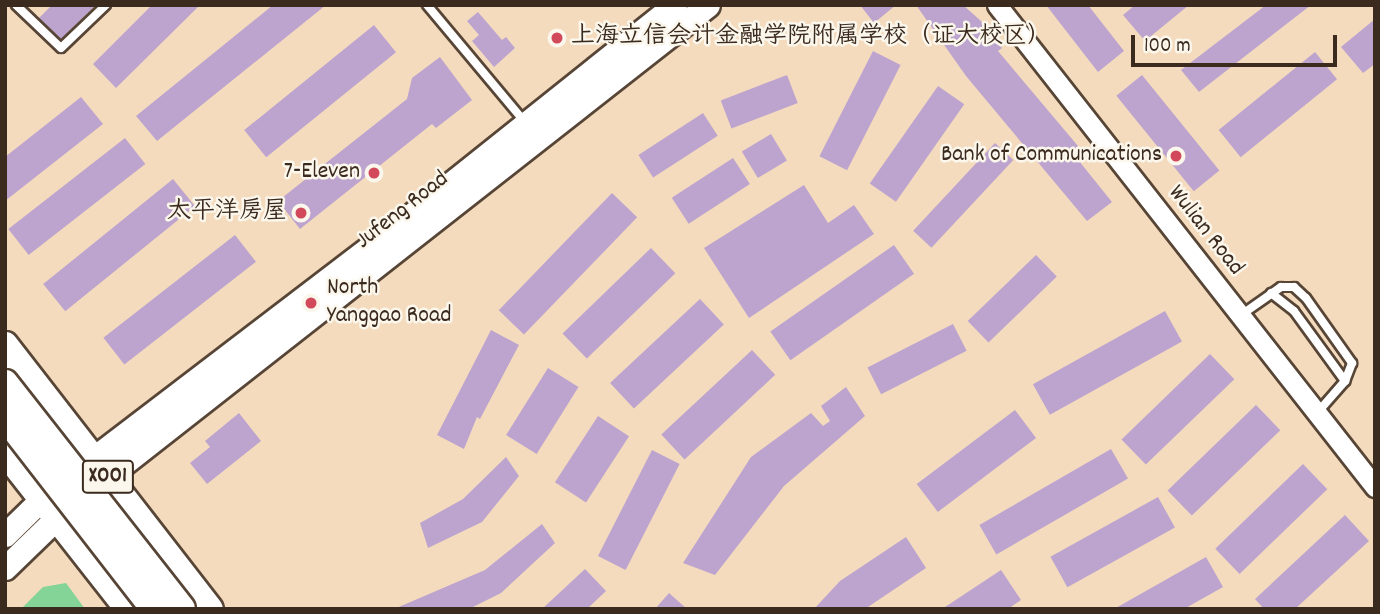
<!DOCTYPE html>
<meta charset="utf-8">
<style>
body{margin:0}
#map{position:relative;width:1380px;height:614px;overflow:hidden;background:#f4dbbe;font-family:Dekko,"LXGW WenKai TC",sans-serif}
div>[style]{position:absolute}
.green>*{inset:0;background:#83d496}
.building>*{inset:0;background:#bda4ce;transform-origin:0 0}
.roads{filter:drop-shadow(2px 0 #574536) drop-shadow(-2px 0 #574536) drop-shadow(0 2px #574536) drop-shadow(0 -2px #574536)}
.service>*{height:8px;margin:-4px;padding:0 4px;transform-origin:4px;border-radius:4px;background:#fff}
.tertiary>*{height:19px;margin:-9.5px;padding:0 9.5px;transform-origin:9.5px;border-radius:9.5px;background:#fff}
.secondary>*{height:23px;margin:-11.5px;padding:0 11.5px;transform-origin:11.5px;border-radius:11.5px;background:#fff}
.primary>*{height:26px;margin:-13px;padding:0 13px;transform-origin:13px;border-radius:13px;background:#fff}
.bridges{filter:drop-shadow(2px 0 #574536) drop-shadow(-2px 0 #574536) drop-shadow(0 2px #574536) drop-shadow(0 -2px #574536)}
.trunk-bridge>*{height:26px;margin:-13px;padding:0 13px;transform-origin:13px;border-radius:13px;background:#fff}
.dots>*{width:19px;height:19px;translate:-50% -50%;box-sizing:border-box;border:4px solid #fbf7ec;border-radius:50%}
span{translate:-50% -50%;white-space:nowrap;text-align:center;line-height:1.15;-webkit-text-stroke:5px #fbf7ec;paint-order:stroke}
.shield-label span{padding:2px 5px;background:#fbf7ec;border:2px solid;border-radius:5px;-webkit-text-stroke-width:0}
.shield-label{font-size:23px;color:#3b2a1e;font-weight:700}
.poi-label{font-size:24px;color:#3b2a1e}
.left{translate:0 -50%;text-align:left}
.right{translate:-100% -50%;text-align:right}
.street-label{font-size:24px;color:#3b2a1e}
.frame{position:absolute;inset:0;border:7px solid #3b2a1e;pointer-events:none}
.scale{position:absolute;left:1131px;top:35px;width:206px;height:32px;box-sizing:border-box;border:4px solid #3b2a1e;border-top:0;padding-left:9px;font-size:21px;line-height:24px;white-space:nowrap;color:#3b2a1e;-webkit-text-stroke:5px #fbf7ec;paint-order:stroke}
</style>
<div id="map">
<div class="green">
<div style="clip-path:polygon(66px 583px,85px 609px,21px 609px,43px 587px)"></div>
</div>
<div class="building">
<div style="clip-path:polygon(52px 5px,96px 5px,61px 39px,39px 18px)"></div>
<div style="clip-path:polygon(152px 5px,200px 5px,116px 88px,93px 64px)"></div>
<div style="clip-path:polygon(273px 5px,326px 5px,157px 141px,136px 116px)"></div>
<div style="clip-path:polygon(860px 5px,896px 5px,874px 23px)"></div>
<div style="clip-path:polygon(916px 5px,963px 5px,981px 21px,1002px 48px,998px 51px,1078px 146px,1071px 151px,1112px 202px,1087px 221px,966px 76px)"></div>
<div style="clip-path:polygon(1046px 5px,1088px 5px,1124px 51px,1098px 72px)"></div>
<div style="clip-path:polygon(1135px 5px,1189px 5px,1145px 41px,1123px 15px)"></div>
<div style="clip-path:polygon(1266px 5px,1311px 5px,1199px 92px,1181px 70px)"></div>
<div style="clip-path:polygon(478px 12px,502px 40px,506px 37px,515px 48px,494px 67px,472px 41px,479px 35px,467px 21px)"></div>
<div style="clip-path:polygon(1375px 19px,1375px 64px,1363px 73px,1341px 47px)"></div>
<div style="left:374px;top:25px;width:35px;height:167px;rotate:51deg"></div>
<div style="left:873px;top:51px;width:31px;height:118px;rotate:27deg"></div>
<div style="left:1315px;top:52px;width:35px;height:124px;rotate:51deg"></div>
<div style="clip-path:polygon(440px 57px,472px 100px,436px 128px,432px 124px,300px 229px,278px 201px,407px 99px,412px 78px)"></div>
<div style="left:787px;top:75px;width:30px;height:71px;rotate:69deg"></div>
<div style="left:1142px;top:75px;width:123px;height:33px;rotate:51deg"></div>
<div style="left:938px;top:86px;width:32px;height:119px;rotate:35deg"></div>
<div style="clip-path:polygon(81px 97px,103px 124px,5px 201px,5px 157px)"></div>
<div style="left:703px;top:113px;width:27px;height:77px;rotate:57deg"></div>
<div style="left:771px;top:134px;width:31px;height:34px;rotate:59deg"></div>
<div style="left:125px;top:138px;width:33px;height:148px;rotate:52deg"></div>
<div style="left:995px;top:143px;width:25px;height:120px;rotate:43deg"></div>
<div style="left:733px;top:158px;width:31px;height:73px;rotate:57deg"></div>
<div style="left:173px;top:179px;width:35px;height:167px;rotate:51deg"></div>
<div style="clip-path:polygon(804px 185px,828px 223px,854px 205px,874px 234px,749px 318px,704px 248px)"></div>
<div style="left:612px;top:193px;width:35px;height:163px;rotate:44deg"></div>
<div style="left:235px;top:235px;width:34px;height:167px;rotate:52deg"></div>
<div style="left:894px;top:245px;width:35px;height:151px;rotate:55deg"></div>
<div style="left:651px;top:248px;width:35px;height:123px;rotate:46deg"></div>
<div style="left:1036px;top:255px;width:30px;height:95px;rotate:46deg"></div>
<div style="left:700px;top:299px;width:35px;height:123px;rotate:47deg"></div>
<div style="left:1165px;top:311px;width:35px;height:151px;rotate:61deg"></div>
<div style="left:953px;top:324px;width:30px;height:96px;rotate:63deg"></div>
<div style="clip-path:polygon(491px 330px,519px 345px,480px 419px,477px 417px,464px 449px,437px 435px)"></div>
<div style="left:752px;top:350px;width:34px;height:124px;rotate:47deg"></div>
<div style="left:1210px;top:354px;width:35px;height:123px;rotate:46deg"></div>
<div style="left:548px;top:368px;width:36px;height:79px;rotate:32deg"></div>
<div style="clip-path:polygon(846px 387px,865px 416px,784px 486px,715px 575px,683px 563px,751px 457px,811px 413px,823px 426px,830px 421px,821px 406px)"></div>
<div style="left:1256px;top:405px;width:35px;height:123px;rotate:46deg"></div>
<div style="left:1015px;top:410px;width:35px;height:123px;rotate:53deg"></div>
<div style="clip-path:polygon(239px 413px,261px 441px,207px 484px,190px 463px,210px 447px,205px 441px)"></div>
<div style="left:598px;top:416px;width:37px;height:79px;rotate:33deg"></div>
<div style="left:1111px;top:449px;width:34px;height:152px;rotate:60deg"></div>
<div style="left:652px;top:450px;width:31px;height:119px;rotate:27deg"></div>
<div style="clip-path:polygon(506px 457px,519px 476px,482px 522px,428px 548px,420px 523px,463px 499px)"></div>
<div style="left:1303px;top:464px;width:35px;height:122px;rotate:46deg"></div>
<div style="left:1158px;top:497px;width:35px;height:123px;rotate:61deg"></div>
<div style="clip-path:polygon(1345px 515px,1369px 541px,1295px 609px,1264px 609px,1255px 599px)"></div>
<div style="clip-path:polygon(542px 524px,555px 543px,501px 593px,469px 609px,394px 609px,485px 570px)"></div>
<div style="clip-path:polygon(906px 537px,926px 568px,865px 609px,814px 609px,840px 581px)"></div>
<div style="clip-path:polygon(1206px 557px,1223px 587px,1184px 609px,1114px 609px)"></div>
<div style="clip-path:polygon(585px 569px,606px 591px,587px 609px,542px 609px)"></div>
<div style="clip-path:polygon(1001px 570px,1021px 600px,1008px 609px,942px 609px)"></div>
<div style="clip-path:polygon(669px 593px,687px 609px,655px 609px)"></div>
</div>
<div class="roads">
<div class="service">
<div style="left:16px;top:5px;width:62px;rotate:43.7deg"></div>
<div style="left:61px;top:48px;width:62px;rotate:-43.7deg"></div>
<div style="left:427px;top:5px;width:153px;rotate:50.1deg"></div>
<div style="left:1271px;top:293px;width:29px;rotate:38deg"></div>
<div style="left:1294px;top:311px;width:87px;rotate:53.9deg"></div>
<div style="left:1241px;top:315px;width:49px;rotate:-35deg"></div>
<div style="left:1281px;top:287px;width:13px"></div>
<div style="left:1294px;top:287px;width:16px;rotate:43deg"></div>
<div style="left:1306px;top:298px;width:80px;rotate:54.7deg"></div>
<div style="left:1352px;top:363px;width:19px;rotate:111deg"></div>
<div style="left:1345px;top:381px;width:43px;rotate:131.2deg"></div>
</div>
<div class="tertiary">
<div style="left:997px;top:5px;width:613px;rotate:51.9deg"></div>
</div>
<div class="secondary">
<div style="left:81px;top:468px;width:419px;rotate:-37.4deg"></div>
<div style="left:414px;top:213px;width:334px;rotate:-38.6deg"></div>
<div style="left:95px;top:486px;width:779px;rotate:-38.12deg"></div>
<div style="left:5px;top:535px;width:67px;rotate:-44.4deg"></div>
<div style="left:5px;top:568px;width:88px;rotate:-44.1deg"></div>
</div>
<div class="primary">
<div style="left:5px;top:345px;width:334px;rotate:52.2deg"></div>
<div style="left:5px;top:452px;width:199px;rotate:51.9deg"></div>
</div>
</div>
<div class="bridges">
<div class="trunk-bridge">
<div style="left:5px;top:383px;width:287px;rotate:51.9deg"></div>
<div style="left:5px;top:417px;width:243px;rotate:52.2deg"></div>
</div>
</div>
<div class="dots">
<div style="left:557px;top:38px;background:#d1495b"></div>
<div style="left:1176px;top:156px;background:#d1495b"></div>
<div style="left:374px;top:173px;background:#d1495b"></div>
<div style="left:301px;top:213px;background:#d1495b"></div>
<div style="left:311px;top:303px;background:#d1495b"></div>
</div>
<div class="shield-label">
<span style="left:108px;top:477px">X001</span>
</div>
<div class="poi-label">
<span class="left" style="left:571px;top:38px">上海立信会计金融学院附属学校（证大校区）</span>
<span class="right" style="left:1162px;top:156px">Bank of Communications</span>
<span class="right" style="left:360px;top:173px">7-Eleven</span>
<span class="right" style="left:287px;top:213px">太平洋房屋</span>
<span class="left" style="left:327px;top:303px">North<br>Yanggao Road</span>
</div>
<div class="street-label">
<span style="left:403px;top:211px;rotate:-38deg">Jufeng Road</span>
<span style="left:1205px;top:231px;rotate:52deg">Wulian Road</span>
</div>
<div class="frame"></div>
<div class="scale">100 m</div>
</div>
